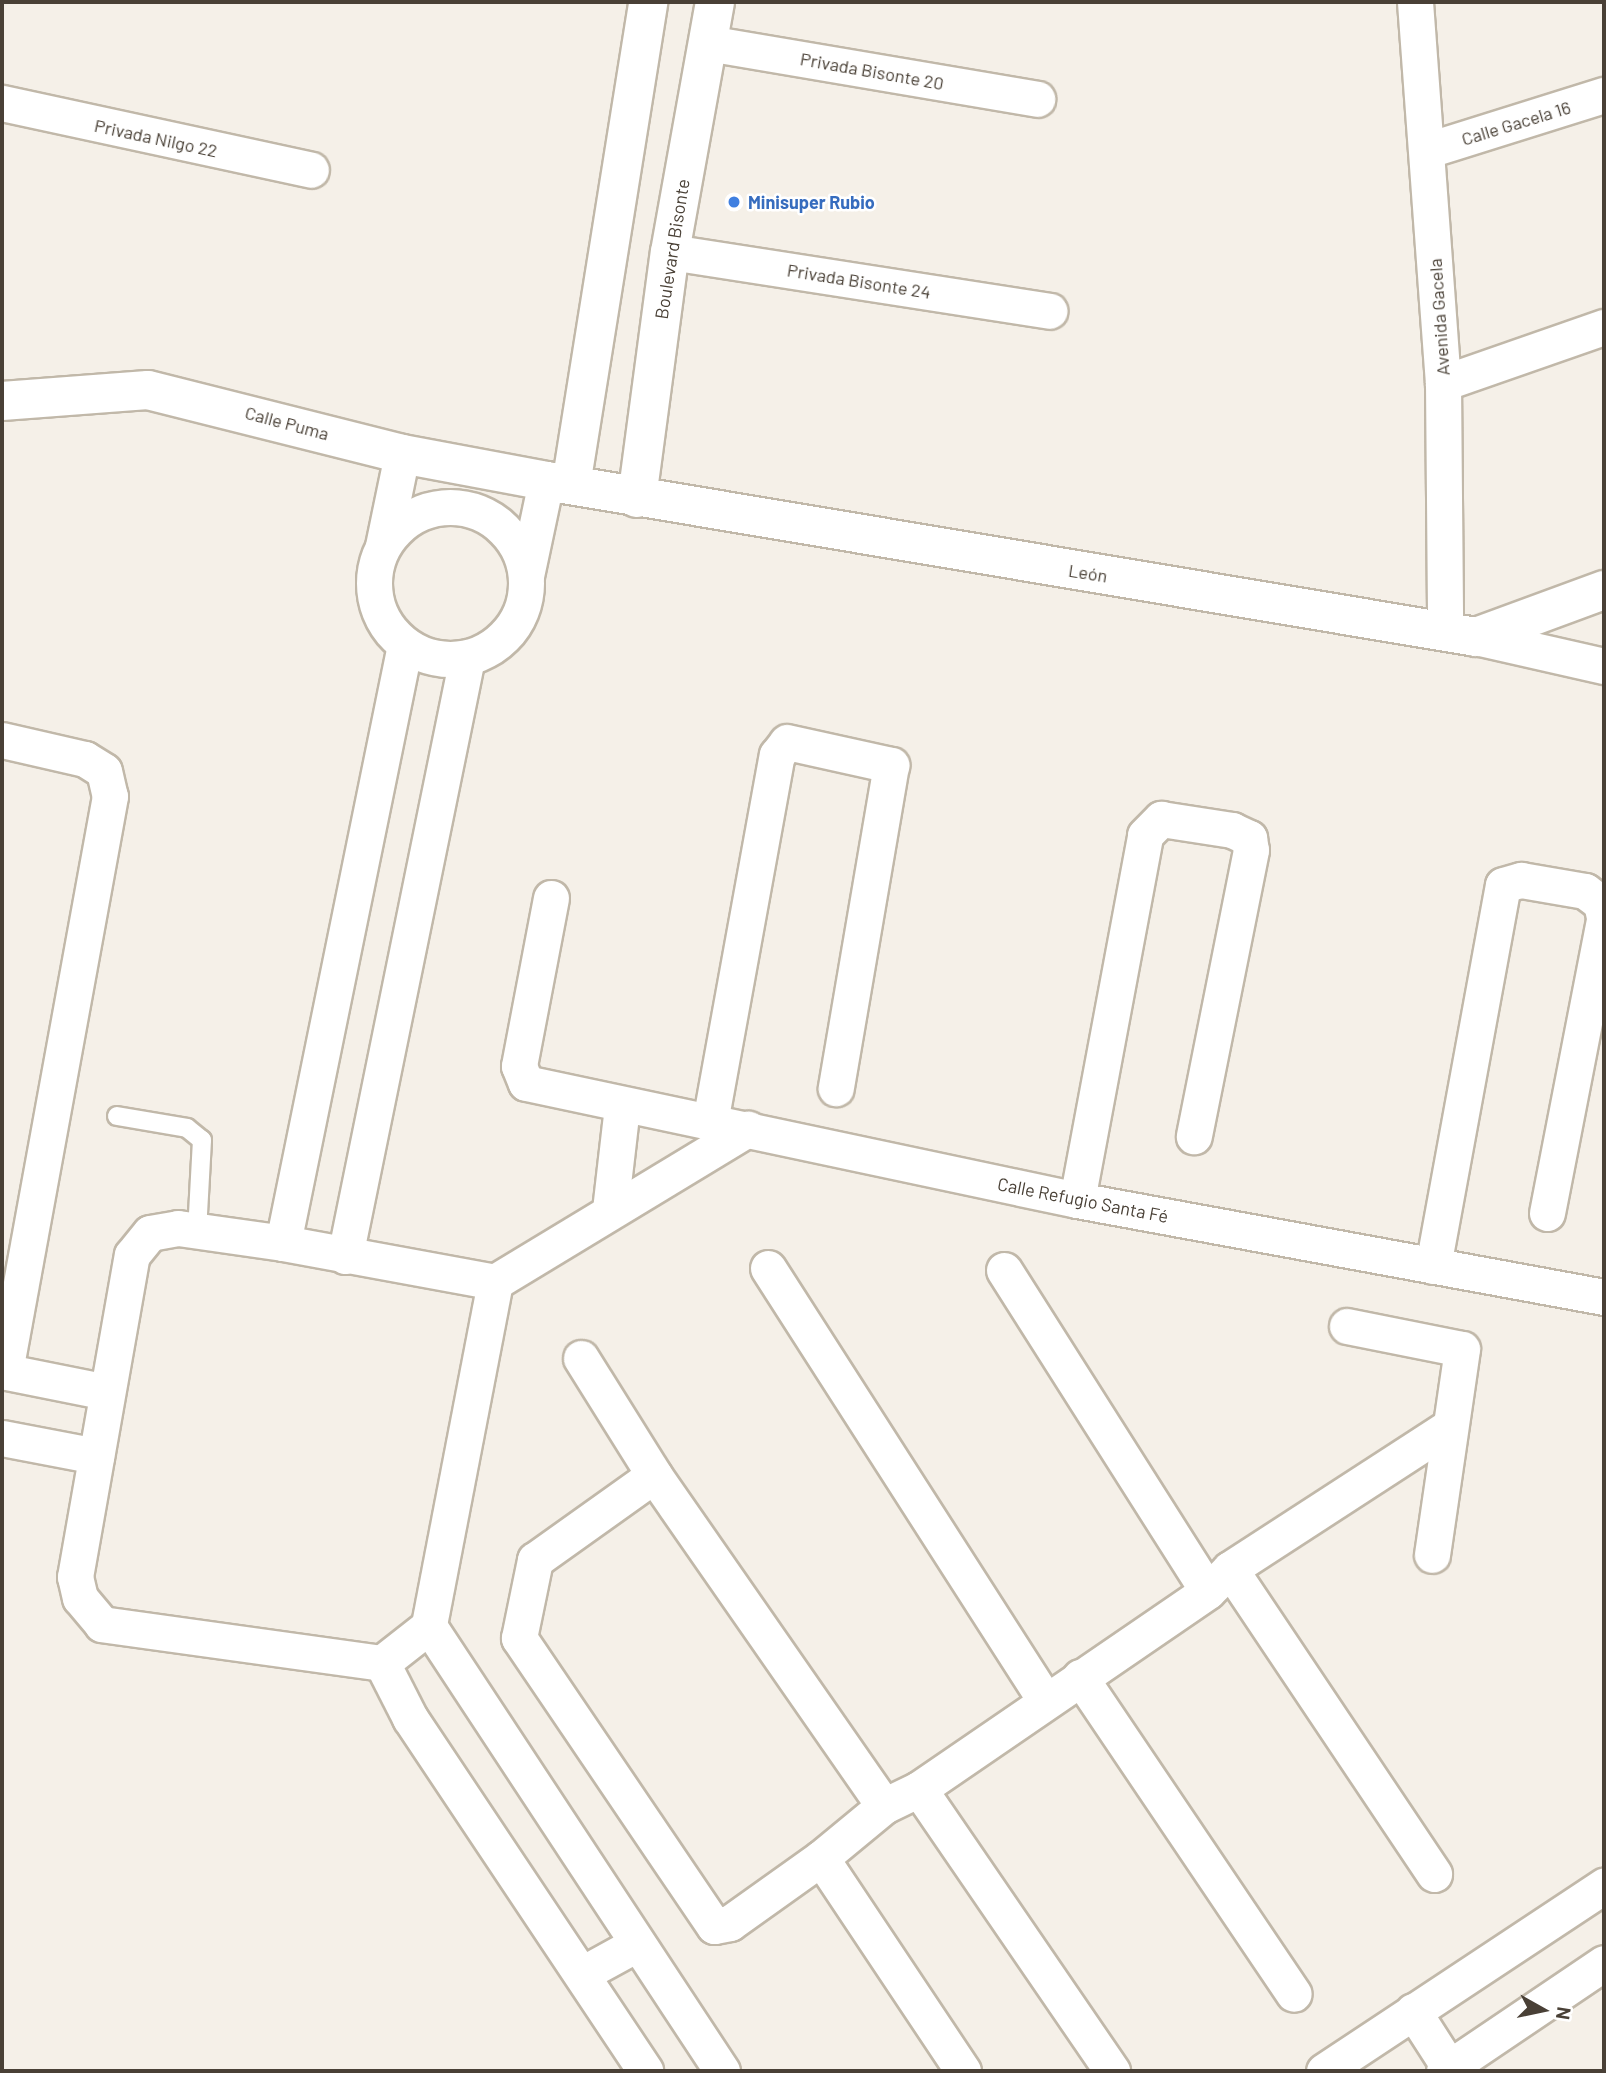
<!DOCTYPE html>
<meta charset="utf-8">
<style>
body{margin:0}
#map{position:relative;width:1606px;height:2073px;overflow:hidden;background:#f5f0e8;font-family:Barlow,sans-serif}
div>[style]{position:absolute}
.roads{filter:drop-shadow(2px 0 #c1b8a9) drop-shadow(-2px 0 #c1b8a9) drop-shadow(0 2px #c1b8a9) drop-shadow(0 -2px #c1b8a9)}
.service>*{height:18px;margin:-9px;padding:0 9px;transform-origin:9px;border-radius:9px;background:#fff}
.minor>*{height:35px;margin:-17.5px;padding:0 17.5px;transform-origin:17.5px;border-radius:17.5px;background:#fff}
.minor>.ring{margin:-17.5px;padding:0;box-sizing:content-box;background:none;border:35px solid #fff;border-radius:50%}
.tertiary>*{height:38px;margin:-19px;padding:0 19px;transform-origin:19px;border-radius:19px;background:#fff}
.dots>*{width:19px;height:19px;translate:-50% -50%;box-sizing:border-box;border:4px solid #fff;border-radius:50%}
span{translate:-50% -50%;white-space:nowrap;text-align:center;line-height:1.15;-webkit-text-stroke:5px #fff;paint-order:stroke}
.street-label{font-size:18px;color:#494036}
.shop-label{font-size:18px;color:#366cbe;font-weight:700}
.left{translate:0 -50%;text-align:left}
.frame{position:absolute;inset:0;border:4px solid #494036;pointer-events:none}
.north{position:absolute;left:1508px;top:1975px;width:70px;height:70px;-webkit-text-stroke:5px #fff;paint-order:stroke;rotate:99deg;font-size:19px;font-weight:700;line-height:28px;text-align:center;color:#494036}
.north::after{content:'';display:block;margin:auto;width:24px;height:32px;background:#494036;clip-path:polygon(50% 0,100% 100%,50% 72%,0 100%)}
</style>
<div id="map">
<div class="roads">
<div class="service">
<div style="left:117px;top:1116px;width:71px;rotate:9.7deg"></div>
<div style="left:187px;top:1128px;width:19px;rotate:39deg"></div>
<div style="left:202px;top:1140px;width:91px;rotate:93.1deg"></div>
</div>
<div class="minor">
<div style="left:1415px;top:2px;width:382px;rotate:85.8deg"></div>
<div style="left:1443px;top:383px;width:249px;rotate:89.5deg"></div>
<div style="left:707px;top:43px;width:335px;rotate:9.6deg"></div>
<div style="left:2px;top:103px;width:316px;rotate:12.2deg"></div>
<div style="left:1428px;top:150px;width:184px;rotate:-17.4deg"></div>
<div style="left:670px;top:252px;width:384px;rotate:8.8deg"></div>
<div style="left:1443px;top:383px;width:170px;rotate:-19.2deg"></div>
<div class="ring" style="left:374px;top:507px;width:117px;height:117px"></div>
<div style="left:383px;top:546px;width:94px;rotate:-78.3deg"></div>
<div style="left:526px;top:576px;width:97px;rotate:-78.1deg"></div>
<div style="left:1476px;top:637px;width:131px;rotate:12.8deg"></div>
<div style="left:2px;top:740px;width:85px;rotate:12.9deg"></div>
<div style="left:85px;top:759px;width:22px;rotate:32deg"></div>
<div style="left:104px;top:771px;width:26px;rotate:77deg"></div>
<div style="left:110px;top:796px;width:585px;rotate:100.35deg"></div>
<div style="left:551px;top:898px;width:171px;rotate:100.8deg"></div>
<div style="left:519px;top:1066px;width:18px;rotate:68deg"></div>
<div style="left:526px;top:1083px;width:563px;rotate:11.99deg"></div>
<div style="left:1077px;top:1200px;width:536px;rotate:10.43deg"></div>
<div style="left:710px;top:1122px;width:373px;rotate:-79.7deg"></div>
<div style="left:777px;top:755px;width:16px;rotate:-52deg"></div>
<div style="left:787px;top:742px;width:107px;rotate:12.5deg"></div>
<div style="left:891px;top:765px;width:328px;rotate:99.7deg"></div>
<div style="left:1077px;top:1200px;width:371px;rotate:-79.4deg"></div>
<div style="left:1145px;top:835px;width:23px;rotate:-45deg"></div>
<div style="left:1161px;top:819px;width:72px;rotate:8.8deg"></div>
<div style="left:1232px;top:830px;width:19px;rotate:25deg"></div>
<div style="left:1249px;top:838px;width:12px;rotate:81deg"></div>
<div style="left:1251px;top:850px;width:292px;rotate:101.3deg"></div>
<div style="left:610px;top:1210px;width:105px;rotate:-83.4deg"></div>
<div style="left:1547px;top:1213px;width:299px;rotate:-79deg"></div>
<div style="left:283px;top:1243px;width:610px;rotate:-78.47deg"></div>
<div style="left:345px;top:1256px;width:610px;rotate:-78.47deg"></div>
<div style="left:1433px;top:1266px;width:387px;rotate:-79.6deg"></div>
<div style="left:1503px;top:885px;width:19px;rotate:-16deg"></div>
<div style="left:1521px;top:880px;width:65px;rotate:9.8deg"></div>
<div style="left:1585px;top:891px;width:20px;rotate:37deg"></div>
<div style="left:1601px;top:903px;width:14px;rotate:78deg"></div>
<div style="left:768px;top:1268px;width:513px;rotate:57.33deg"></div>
<div style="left:1004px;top:1270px;width:380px;rotate:57.6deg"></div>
<div style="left:495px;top:1282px;width:350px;rotate:100.9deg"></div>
<div style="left:429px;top:1626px;width:60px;rotate:141.8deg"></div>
<div style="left:382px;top:1663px;width:283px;rotate:-172.1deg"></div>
<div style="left:102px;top:1624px;width:34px;rotate:-130deg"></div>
<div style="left:80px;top:1598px;width:22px;rotate:-103deg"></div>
<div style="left:75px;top:1577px;width:327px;rotate:-80deg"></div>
<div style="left:132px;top:1255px;width:28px;rotate:-51deg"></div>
<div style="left:150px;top:1233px;width:28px;rotate:-10deg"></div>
<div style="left:178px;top:1228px;width:106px;rotate:8.1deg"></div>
<div style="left:283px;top:1243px;width:216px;rotate:10.4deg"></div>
<div style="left:495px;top:1282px;width:296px;rotate:-31.2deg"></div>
<div style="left:1347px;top:1326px;width:117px;rotate:11.3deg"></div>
<div style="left:1462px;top:1349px;width:208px;rotate:98.3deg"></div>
<div style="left:581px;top:1358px;width:138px;rotate:58deg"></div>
<div style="left:654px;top:1475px;width:403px;rotate:55.2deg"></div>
<div style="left:884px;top:1806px;width:82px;rotate:140.5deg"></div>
<div style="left:821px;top:1858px;width:112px;rotate:144.5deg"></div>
<div style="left:730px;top:1923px;width:16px;rotate:169deg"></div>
<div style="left:714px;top:1926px;width:348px;rotate:-124.1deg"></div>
<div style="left:519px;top:1638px;width:80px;rotate:-78.4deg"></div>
<div style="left:535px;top:1560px;width:146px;rotate:-35.5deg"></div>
<div style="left:2px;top:1371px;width:107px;rotate:11.3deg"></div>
<div style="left:2px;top:1438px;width:96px;rotate:10.8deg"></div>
<div style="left:1230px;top:1569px;width:367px;rotate:56.2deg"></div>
<div style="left:429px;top:1626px;width:533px;rotate:56.64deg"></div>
<div style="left:382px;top:1663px;width:62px;rotate:63deg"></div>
<div style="left:410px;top:1718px;width:424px;rotate:56.3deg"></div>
<div style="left:1080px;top:1677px;width:382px;rotate:56deg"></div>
<div style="left:919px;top:1789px;width:342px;rotate:55.6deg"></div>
<div style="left:884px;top:1806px;width:39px;rotate:-26deg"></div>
<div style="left:919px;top:1789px;width:350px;rotate:-34.4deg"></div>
<div style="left:1208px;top:1591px;width:31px;rotate:-45deg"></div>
<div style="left:1230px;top:1569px;width:261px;rotate:-33deg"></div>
<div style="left:821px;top:1858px;width:256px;rotate:56.3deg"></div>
<div style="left:582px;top:1974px;width:60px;rotate:-28.7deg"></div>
<div style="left:1413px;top:2011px;width:67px;rotate:57.3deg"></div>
<div style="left:1324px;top:2071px;width:336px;rotate:-33.5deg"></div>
<div style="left:1444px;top:2071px;width:193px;rotate:-34deg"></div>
</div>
<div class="tertiary">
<div style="left:2px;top:401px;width:146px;rotate:-4.3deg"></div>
<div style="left:148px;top:390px;width:262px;rotate:14.1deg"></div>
<div style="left:402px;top:454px;width:147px;rotate:10.6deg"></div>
<div style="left:546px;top:481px;width:943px;rotate:9.52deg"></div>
<div style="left:1476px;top:637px;width:136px;rotate:-20.2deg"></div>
<div style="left:571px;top:485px;width:489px;rotate:-80.9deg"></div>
<div style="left:637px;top:498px;width:248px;rotate:-82.4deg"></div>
<div style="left:670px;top:252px;width:254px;rotate:-79.8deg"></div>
</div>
</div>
<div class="dots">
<div style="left:734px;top:202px;background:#3f7fe0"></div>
</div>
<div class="street-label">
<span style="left:872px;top:71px;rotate:10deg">Privada Bisonte 20</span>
<span style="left:1516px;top:123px;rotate:-17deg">Calle Gacela 16</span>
<span style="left:156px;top:138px;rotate:12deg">Privada Nilgo 22</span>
<span style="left:672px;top:249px;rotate:-81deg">Boulevard Bisonte</span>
<span style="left:859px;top:281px;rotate:9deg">Privada Bisonte 24</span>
<span style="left:1439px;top:317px;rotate:-94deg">Avenida Gacela</span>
<span style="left:287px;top:423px;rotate:15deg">Calle Puma</span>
<span style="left:1088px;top:573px;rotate:9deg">León</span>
<span style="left:1083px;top:1200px;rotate:11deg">Calle Refugio Santa Fé</span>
</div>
<div class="shop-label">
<span class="left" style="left:748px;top:202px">Minisuper Rubio</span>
</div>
<div class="frame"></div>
<div class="north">N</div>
</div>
